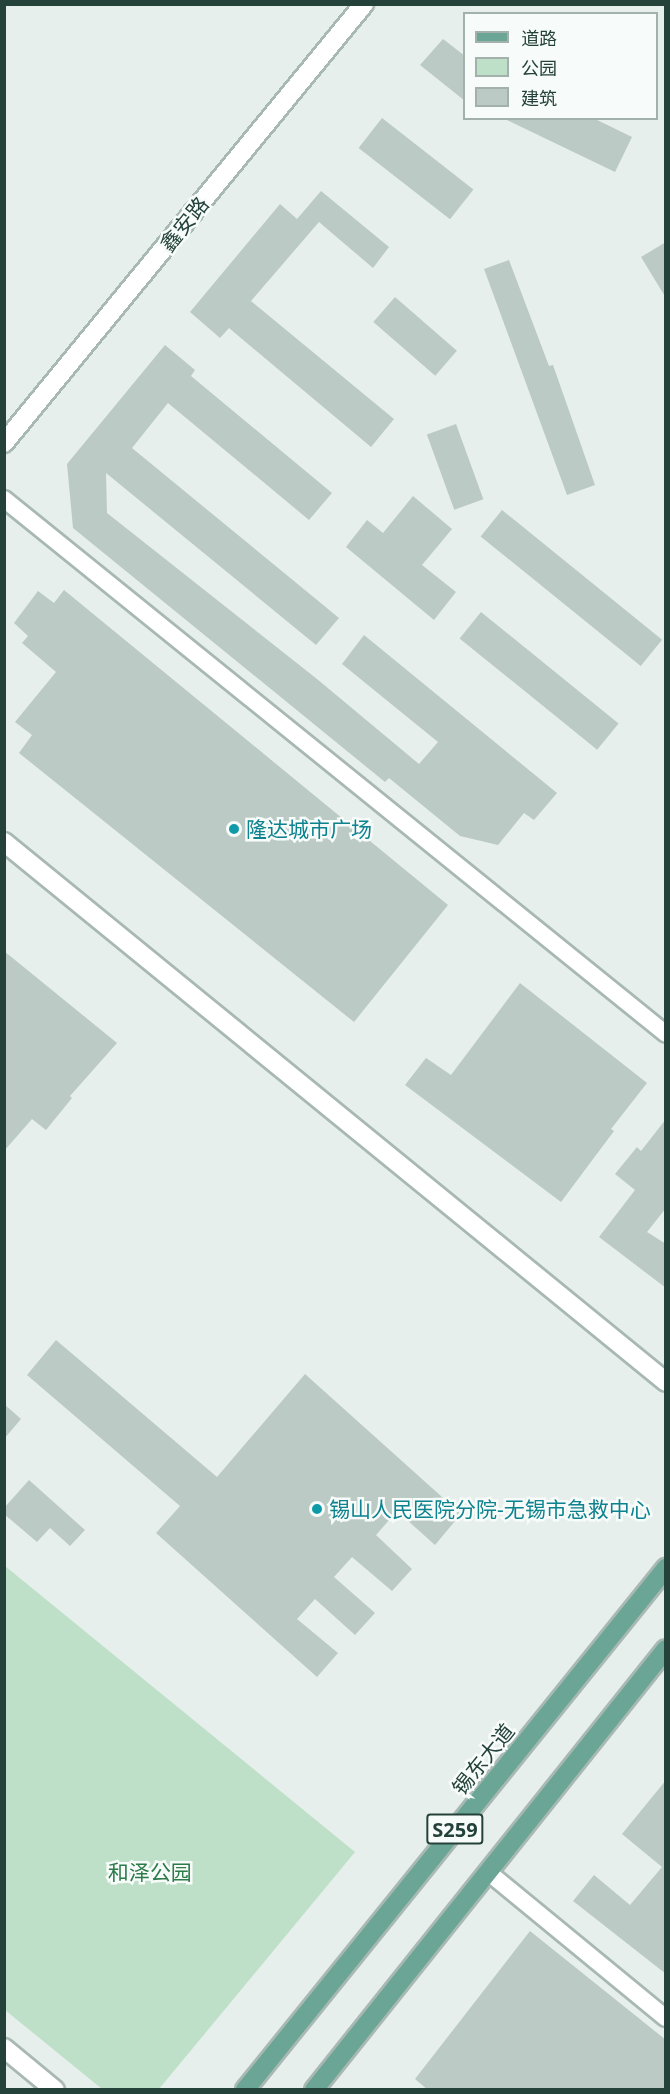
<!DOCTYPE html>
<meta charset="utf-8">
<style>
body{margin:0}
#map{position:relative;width:670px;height:2094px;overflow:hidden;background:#e6efeb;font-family:"Open Sans","Noto Sans SC",sans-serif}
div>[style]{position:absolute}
.green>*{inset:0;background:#bfe0c8}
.building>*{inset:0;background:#bbcac4;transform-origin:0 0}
.roads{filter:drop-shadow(2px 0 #a8b8b2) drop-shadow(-2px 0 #a8b8b2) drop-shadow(0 2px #a8b8b2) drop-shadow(0 -2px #a8b8b2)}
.minor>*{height:16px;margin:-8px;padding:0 8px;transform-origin:8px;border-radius:8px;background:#fff}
.tertiary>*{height:18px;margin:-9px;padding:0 9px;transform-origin:9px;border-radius:9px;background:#fff}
.primary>*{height:18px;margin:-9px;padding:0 9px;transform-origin:9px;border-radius:9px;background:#6aa596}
.dots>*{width:16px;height:16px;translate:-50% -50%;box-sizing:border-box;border:3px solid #f7fbf9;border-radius:50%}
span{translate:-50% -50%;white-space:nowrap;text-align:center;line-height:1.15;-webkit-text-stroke:5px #f7fbf9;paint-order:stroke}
.shield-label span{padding:2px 4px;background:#f7fbf9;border:2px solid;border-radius:4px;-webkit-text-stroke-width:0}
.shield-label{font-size:20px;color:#24423a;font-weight:700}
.street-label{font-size:21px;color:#24423a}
.culture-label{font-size:21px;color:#0d838f}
.left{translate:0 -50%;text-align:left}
.park-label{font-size:21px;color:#2d7a4b}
.frame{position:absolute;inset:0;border:6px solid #24423a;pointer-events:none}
.legend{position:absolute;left:463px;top:12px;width:195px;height:108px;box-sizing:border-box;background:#f7fbf9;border:2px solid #a3b1ad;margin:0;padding:8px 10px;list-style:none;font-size:18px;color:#24423a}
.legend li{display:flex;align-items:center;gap:12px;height:30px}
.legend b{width:30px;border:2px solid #a3b1ad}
</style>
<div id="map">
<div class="green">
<div style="clip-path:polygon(5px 1566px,355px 1852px,159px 2089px,102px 2089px,5px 2010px)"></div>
</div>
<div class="building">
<div style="clip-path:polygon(443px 39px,465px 56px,465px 101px,420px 65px)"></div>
<div style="left:382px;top:118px;width:116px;height:38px;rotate:38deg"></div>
<div style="clip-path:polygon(503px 118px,593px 118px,632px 137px,615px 172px)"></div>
<div style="clip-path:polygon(321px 191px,389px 247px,373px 268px,319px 222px,251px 301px,394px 419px,371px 447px,229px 328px,220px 338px,190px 312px,280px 204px,297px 219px)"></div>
<div style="clip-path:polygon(666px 242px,666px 298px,641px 257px)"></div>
<div style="clip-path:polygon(509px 260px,549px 366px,553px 365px,595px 485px,567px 495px,484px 269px)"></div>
<div style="left:395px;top:297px;width:82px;height:33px;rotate:41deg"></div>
<div style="clip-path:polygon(165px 345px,195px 370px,191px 376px,332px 493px,309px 520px,168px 403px,132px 448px,339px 618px,316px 645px,106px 473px,107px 513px,317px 679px,419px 764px,438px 742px,342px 664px,364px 635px,557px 793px,534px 820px,524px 813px,498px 845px,460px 836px,389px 778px,385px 782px,73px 528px,67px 464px)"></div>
<div style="left:456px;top:424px;width:80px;height:31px;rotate:70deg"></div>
<div style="clip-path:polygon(413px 496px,452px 529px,422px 565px,456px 592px,434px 620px,346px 547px,367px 520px,383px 533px)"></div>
<div style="left:502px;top:510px;width:206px;height:34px;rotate:39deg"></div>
<div style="clip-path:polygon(64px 590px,448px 905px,354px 1022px,19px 753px,32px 735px,15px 722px,56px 672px,22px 643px,28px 636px,14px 623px,38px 591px,54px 603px)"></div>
<div style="left:481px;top:612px;width:177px;height:34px;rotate:39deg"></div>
<div style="clip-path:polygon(4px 951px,117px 1043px,70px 1096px,72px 1098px,46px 1130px,32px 1119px,4px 1151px)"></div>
<div style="clip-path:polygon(520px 983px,647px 1083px,611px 1129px,614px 1131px,561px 1202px,405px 1085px,426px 1058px,451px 1075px)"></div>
<div style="clip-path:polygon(666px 1119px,666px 1208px,647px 1232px,666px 1244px,666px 1288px,599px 1237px,635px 1190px,615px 1174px,637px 1147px,641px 1151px)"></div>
<div style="clip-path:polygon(56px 1340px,217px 1477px,305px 1374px,461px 1514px,435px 1545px,397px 1511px,376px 1535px,412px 1569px,392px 1591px,352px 1557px,334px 1577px,375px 1613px,355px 1635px,315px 1599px,297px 1619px,338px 1653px,317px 1677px,156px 1533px,180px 1506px,27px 1375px)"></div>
<div style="clip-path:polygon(4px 1404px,21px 1419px,4px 1439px)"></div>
<div style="clip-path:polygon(29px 1480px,85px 1530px,70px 1546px,50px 1528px,37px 1542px,4px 1514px,4px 1508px)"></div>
<div style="clip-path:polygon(666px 1780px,666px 1974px,573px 1901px,594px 1875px,630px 1905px,662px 1867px,622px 1834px)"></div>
<div style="clip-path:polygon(530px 1931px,666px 2040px,666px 2090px,428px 2090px,415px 2079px)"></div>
</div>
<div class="roads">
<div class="minor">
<div style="left:4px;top:499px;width:851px;rotate:38.94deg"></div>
<div style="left:488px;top:1872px;width:230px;rotate:39.4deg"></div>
</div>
<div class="tertiary">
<div style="left:4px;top:443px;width:568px;rotate:-50.65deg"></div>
<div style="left:4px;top:842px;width:854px;rotate:39.2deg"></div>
<div style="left:4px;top:2048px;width:66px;rotate:39.5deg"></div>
</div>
<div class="primary">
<div style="left:245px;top:2090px;width:671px;rotate:-51.11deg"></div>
<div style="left:314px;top:2090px;width:564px;rotate:-51.4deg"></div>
</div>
</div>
<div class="dots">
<div style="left:234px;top:829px;background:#0f9aa8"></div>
<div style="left:317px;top:1509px;background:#0f9aa8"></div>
</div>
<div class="shield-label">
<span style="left:455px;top:1829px">S259</span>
</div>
<div class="street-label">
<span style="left:184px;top:224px;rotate:-51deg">鑫安路</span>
<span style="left:483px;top:1759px;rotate:-51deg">锡东大道</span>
</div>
<div class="culture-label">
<span class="left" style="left:246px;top:829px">隆达城市广场</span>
<span class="left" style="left:329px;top:1509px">锡山人民医院分院-无锡市急救中心</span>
</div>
<div class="park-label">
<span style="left:150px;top:1872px">和泽公园</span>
</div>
<div class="frame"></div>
<ul class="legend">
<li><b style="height:8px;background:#6aa596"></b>道路</li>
<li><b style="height:16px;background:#bfe0c8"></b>公园</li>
<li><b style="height:16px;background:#bbcac4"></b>建筑</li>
</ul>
</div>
